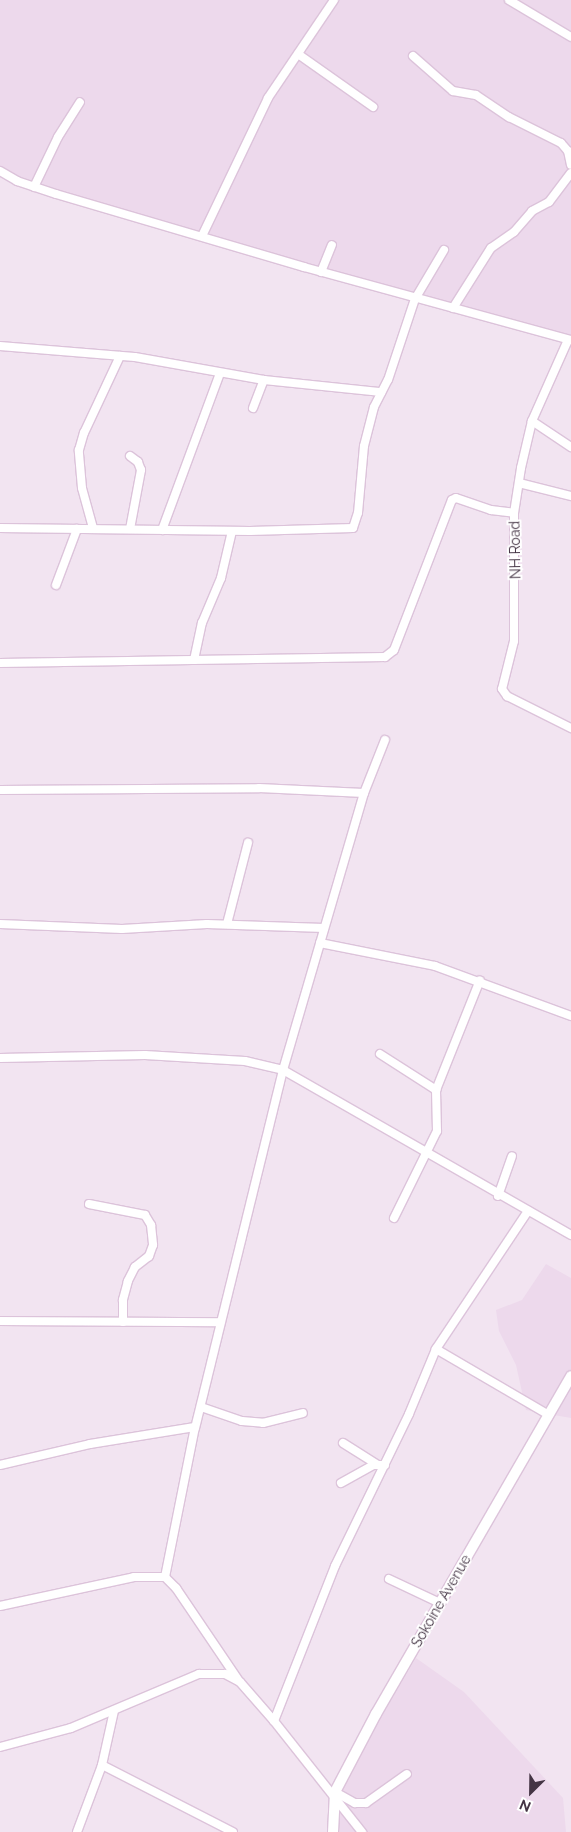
<!DOCTYPE html>
<style>
body{margin:0}
#map{position:relative;width:571px;height:1832px;overflow:hidden;background:#f2e4f1;font-family:Raleway,sans-serif}
div>[style]{position:absolute}
.residential>*{inset:0;background:#edd9ec}
.roads{filter:drop-shadow(1px 0 #dcc3da) drop-shadow(-1px 0 #dcc3da) drop-shadow(0 1px #dcc3da) drop-shadow(0 -1px #dcc3da)}
.minor>*{height:8px;margin:-4px;padding:0 4px;transform-origin:4px;border-radius:4px;background:#fff}
.tertiary>*{height:10px;margin:-5px;padding:0 5px;transform-origin:5px;border-radius:5px;background:#fff}
span{translate:-50% -50%;white-space:nowrap;text-align:center;line-height:1.15;-webkit-text-stroke:4px #fff;paint-order:stroke}
.street-label{font-size:14px;color:#443444}
.north{position:absolute;left:506px;top:1767px;width:50px;height:50px;-webkit-text-stroke:4px #fff;paint-order:stroke;rotate:203deg;font-size:14px;font-weight:700;line-height:20px;text-align:center;color:#443444}
.north::after{content:'';display:block;margin:auto;width:18px;height:22px;background:#443444;clip-path:polygon(50% 0,100% 100%,50% 72%,0 100%)}
</style>
<div id="map">
<div class="residential">
<div style="clip-path:polygon(0 0,571px 0,571px 342px,237px 246px,10px 176px,0 166px)"></div>
<div style="clip-path:polygon(546px 1264px,571px 1278px,571px 1418px,526px 1410px,516px 1365px,499px 1331px,496px 1310px,522px 1300px)"></div>
<div style="clip-path:polygon(416px 1658px,464px 1692px,563px 1798px,566px 1832px,329px 1832px,343px 1781px)"></div>
</div>
<div class="roads">
<div class="minor">
<div style="left:509px;top:0;width:72px;rotate:30.8deg"></div>
<div style="left:298px;top:54px;width:92px;rotate:35.2deg"></div>
<div style="left:413px;top:56px;width:53px;rotate:41.2deg"></div>
<div style="left:453px;top:91px;width:23px;rotate:10deg"></div>
<div style="left:476px;top:95px;width:40px;rotate:34deg"></div>
<div style="left:509px;top:117px;width:58px;rotate:26.6deg"></div>
<div style="left:561px;top:143px;width:11px;rotate:49deg"></div>
<div style="left:568px;top:151px;width:14px;rotate:78deg"></div>
<div style="left:0;top:171px;width:20px;rotate:30deg"></div>
<div style="left:17px;top:181px;width:41px;rotate:18.4deg"></div>
<div style="left:56px;top:194px;width:259px;rotate:16.4deg"></div>
<div style="left:304px;top:267px;width:277px;rotate:15.3deg"></div>
<div style="left:34px;top:187px;width:55px;rotate:-64.4deg"></div>
<div style="left:58px;top:137px;width:41px;rotate:-57.8deg"></div>
<div style="left:202px;top:236px;width:153px;rotate:-64.4deg"></div>
<div style="left:268px;top:98px;width:118px;rotate:-56deg"></div>
<div style="left:321px;top:272px;width:29px;rotate:-68deg"></div>
<div style="left:453px;top:308px;width:71px;rotate:-57.7deg"></div>
<div style="left:491px;top:248px;width:28px;rotate:-35deg"></div>
<div style="left:514px;top:232px;width:28px;rotate:-49deg"></div>
<div style="left:532px;top:211px;width:19px;rotate:-28deg"></div>
<div style="left:549px;top:202px;width:36px;rotate:-53deg"></div>
<div style="left:568px;top:340px;width:89px;rotate:114deg"></div>
<div style="left:532px;top:421px;width:48px;rotate:103.2deg"></div>
<div style="left:521px;top:468px;width:46px;rotate:98.8deg"></div>
<div style="left:514px;top:513px;width:128px;rotate:90deg"></div>
<div style="left:514px;top:641px;width:49px;rotate:104deg"></div>
<div style="left:502px;top:689px;width:9px;rotate:54deg"></div>
<div style="left:507px;top:696px;width:72px;rotate:26.6deg"></div>
<div style="left:0;top:346px;width:135px;rotate:4.7deg"></div>
<div style="left:135px;top:357px;width:131px;rotate:10.1deg"></div>
<div style="left:264px;top:380px;width:118px;rotate:5.9deg"></div>
<div style="left:253px;top:408px;width:30px;rotate:-69deg"></div>
<div style="left:532px;top:421px;width:47px;rotate:33.7deg"></div>
<div style="left:519px;top:483px;width:54px;rotate:14deg"></div>
<div style="left:0;top:528px;width:250px;rotate:0.7deg"></div>
<div style="left:250px;top:531px;width:103px;rotate:-1.7deg"></div>
<div style="left:353px;top:528px;width:16px;rotate:-72deg"></div>
<div style="left:358px;top:513px;width:67px;rotate:-84.9deg"></div>
<div style="left:364px;top:446px;width:40px;rotate:-75.6deg"></div>
<div style="left:374px;top:407px;width:30px;rotate:-63deg"></div>
<div style="left:388px;top:380px;width:85px;rotate:-71.6deg"></div>
<div style="left:415px;top:299px;width:57px;rotate:-59.4deg"></div>
<div style="left:93px;top:528px;width:41px;rotate:-105.4deg"></div>
<div style="left:82px;top:488px;width:38px;rotate:-95deg"></div>
<div style="left:79px;top:450px;width:18px;rotate:-74deg"></div>
<div style="left:84px;top:433px;width:85px;rotate:-64.9deg"></div>
<div style="left:130px;top:529px;width:60px;rotate:-79.4deg"></div>
<div style="left:141px;top:470px;width:9px;rotate:-111deg"></div>
<div style="left:138px;top:462px;width:10px;rotate:-143deg"></div>
<div style="left:162px;top:530px;width:167px;rotate:-69.7deg"></div>
<div style="left:56px;top:585px;width:60px;rotate:-69.4deg"></div>
<div style="left:194px;top:660px;width:38px;rotate:-78deg"></div>
<div style="left:202px;top:623px;width:49px;rotate:-67.1deg"></div>
<div style="left:221px;top:578px;width:48px;rotate:-76.8deg"></div>
<div style="left:0;top:663px;width:385px;rotate:-0.9deg"></div>
<div style="left:385px;top:657px;width:11px;rotate:-38deg"></div>
<div style="left:394px;top:650px;width:161px;rotate:-68.9deg"></div>
<div style="left:452px;top:500px;width:4px;rotate:-27deg"></div>
<div style="left:456px;top:498px;width:37px;rotate:19deg"></div>
<div style="left:491px;top:510px;width:23px;rotate:7deg"></div>
<div style="left:385px;top:740px;width:57px;rotate:111.6deg"></div>
<div style="left:364px;top:793px;width:289px;rotate:106.3deg"></div>
<div style="left:283px;top:1070px;width:332px;rotate:29.8deg"></div>
<div style="left:0;top:790px;width:259px;rotate:-0.4deg"></div>
<div style="left:259px;top:788px;width:105px;rotate:2.7deg"></div>
<div style="left:0;top:924px;width:122px;rotate:2.3deg"></div>
<div style="left:122px;top:929px;width:85px;rotate:-3.4deg"></div>
<div style="left:207px;top:924px;width:117px;rotate:2deg"></div>
<div style="left:227px;top:924px;width:84px;rotate:-75.5deg"></div>
<div style="left:320px;top:943px;width:117px;rotate:11.3deg"></div>
<div style="left:435px;top:966px;width:145px;rotate:20.2deg"></div>
<div style="left:380px;top:1054px;width:67px;rotate:32.7deg"></div>
<div style="left:0;top:1058px;width:145px;rotate:-1.2deg"></div>
<div style="left:145px;top:1055px;width:100px;rotate:3.4deg"></div>
<div style="left:245px;top:1061px;width:39px;rotate:13deg"></div>
<div style="left:283px;top:1070px;width:368px;rotate:103.8deg"></div>
<div style="left:195px;top:1427px;width:153px;rotate:101.3deg"></div>
<div style="left:498px;top:1196px;width:42px;rotate:-70.7deg"></div>
<div style="left:89px;top:1204px;width:57px;rotate:11.1deg"></div>
<div style="left:145px;top:1215px;width:12px;rotate:59deg"></div>
<div style="left:151px;top:1225px;width:20px;rotate:84deg"></div>
<div style="left:153px;top:1245px;width:12px;rotate:110deg"></div>
<div style="left:149px;top:1256px;width:18px;rotate:142deg"></div>
<div style="left:135px;top:1267px;width:16px;rotate:117deg"></div>
<div style="left:128px;top:1281px;width:20px;rotate:105deg"></div>
<div style="left:123px;top:1300px;width:22px;rotate:90deg"></div>
<div style="left:394px;top:1218px;width:97px;rotate:-63.7deg"></div>
<div style="left:437px;top:1131px;width:41px;rotate:-91.4deg"></div>
<div style="left:436px;top:1090px;width:118px;rotate:-68.2deg"></div>
<div style="left:0;top:1321px;width:220px;rotate:0.3deg"></div>
<div style="left:436px;top:1349px;width:131px;rotate:30.3deg"></div>
<div style="left:201px;top:1407px;width:43px;rotate:18.9deg"></div>
<div style="left:242px;top:1421px;width:21px;rotate:5deg"></div>
<div style="left:263px;top:1423px;width:41px;rotate:-14deg"></div>
<div style="left:343px;top:1443px;width:41px;rotate:32.2deg"></div>
<div style="left:0;top:1465px;width:92px;rotate:-13.1deg"></div>
<div style="left:90px;top:1444px;width:106px;rotate:-9.2deg"></div>
<div style="left:341px;top:1483px;width:38px;rotate:-29deg"></div>
<div style="left:374px;top:1465px;width:11px"></div>
<div style="left:389px;top:1579px;width:56px;rotate:25.2deg"></div>
<div style="left:0;top:1606px;width:137px;rotate:-12.2deg"></div>
<div style="left:134px;top:1577px;width:31px"></div>
<div style="left:165px;top:1577px;width:16px;rotate:45deg"></div>
<div style="left:176px;top:1588px;width:112px;rotate:55.9deg"></div>
<div style="left:274px;top:1721px;width:167px;rotate:-68.5deg"></div>
<div style="left:335px;top:1566px;width:169px;rotate:-64deg"></div>
<div style="left:409px;top:1414px;width:70px;rotate:-67.4deg"></div>
<div style="left:436px;top:1349px;width:166px;rotate:-56.3deg"></div>
<div style="left:0;top:1747px;width:73px;rotate:-15deg"></div>
<div style="left:71px;top:1728px;width:139px;rotate:-22.9deg"></div>
<div style="left:199px;top:1674px;width:26px"></div>
<div style="left:225px;top:1674px;width:17px;rotate:28deg"></div>
<div style="left:240px;top:1682px;width:52px;rotate:48.9deg"></div>
<div style="left:274px;top:1721px;width:142px;rotate:51.6deg"></div>
<div style="left:102px;top:1765px;width:147px;rotate:27.1deg"></div>
<div style="left:335px;top:1792px;width:23px;rotate:29deg"></div>
<div style="left:355px;top:1803px;width:11px"></div>
<div style="left:366px;top:1803px;width:50px;rotate:-35.3deg"></div>
<div style="left:77px;top:1832px;width:72px;rotate:-69.5deg"></div>
<div style="left:102px;top:1765px;width:55px;rotate:-77.5deg"></div>
</div>
<div class="tertiary">
<div style="left:333px;top:1832px;width:40px;rotate:-87.1deg"></div>
<div style="left:335px;top:1792px;width:88px;rotate:-62.3deg"></div>
<div style="left:376px;top:1714px;width:390px;rotate:-60deg"></div>
</div>
</div>
<div class="street-label">
<span style="left:515px;top:550px;rotate:-91deg">NH Road</span>
<span style="left:441px;top:1601px;rotate:-60deg">Sokoine Avenue</span>
</div>
<div class="north">N</div>
</div>
